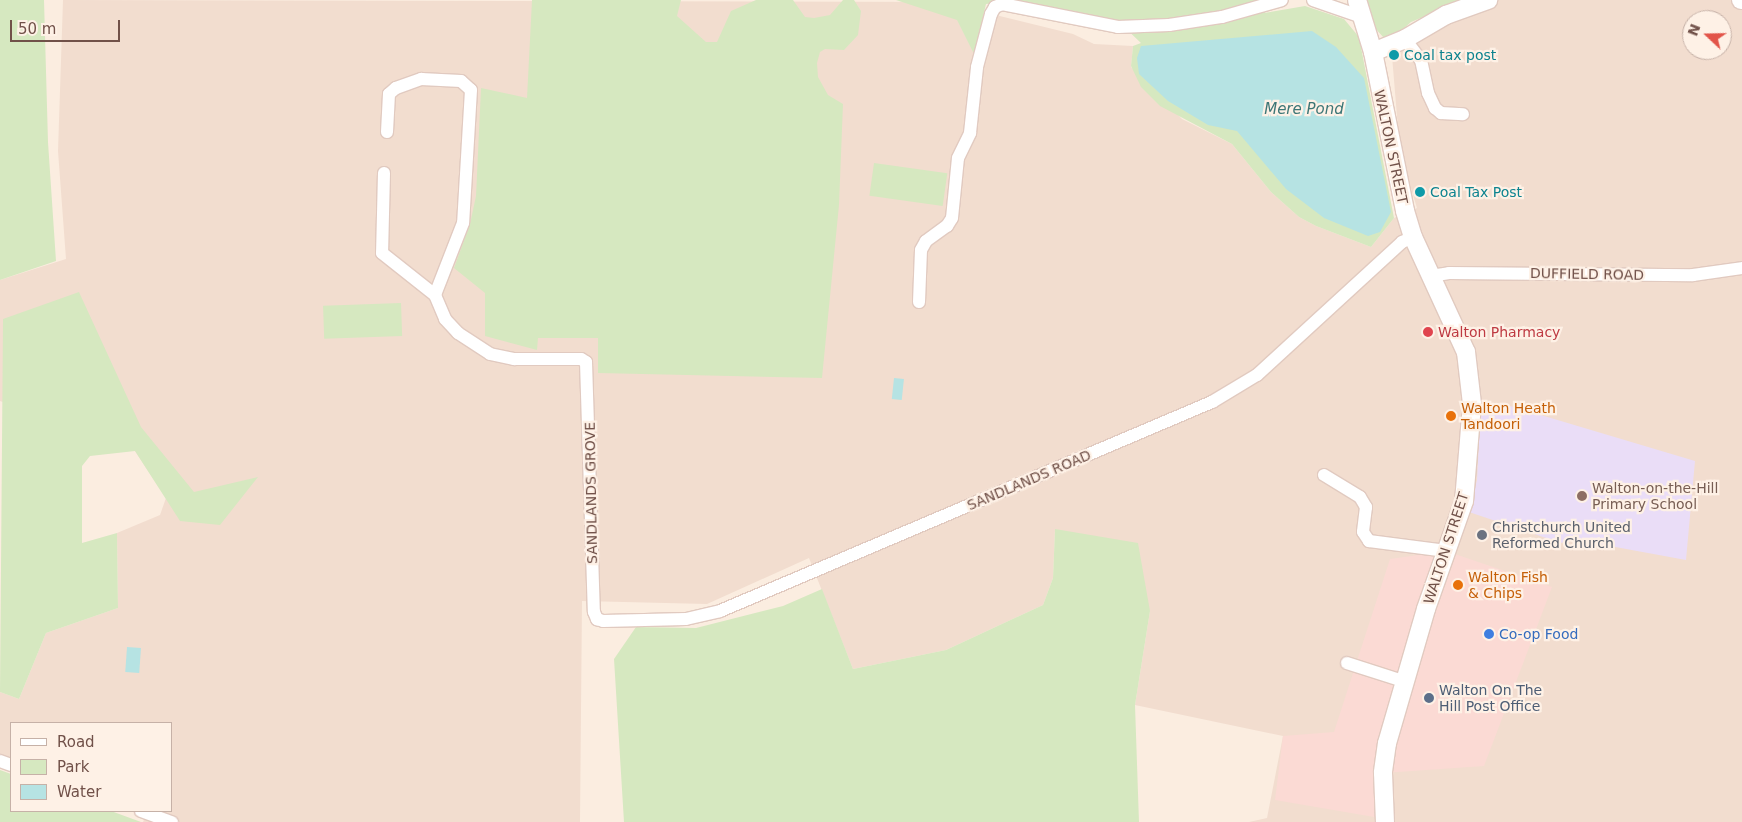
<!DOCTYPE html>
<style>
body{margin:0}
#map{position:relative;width:1742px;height:822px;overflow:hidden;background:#fbede0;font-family:"DejaVu Sans",sans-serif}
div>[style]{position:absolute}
.residential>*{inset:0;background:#f2ddcf}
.commercial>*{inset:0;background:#fbdad4}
.education>*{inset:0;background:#eaddf7}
.green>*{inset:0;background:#d6e8c0;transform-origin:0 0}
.water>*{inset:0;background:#b6e3e3;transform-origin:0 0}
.roads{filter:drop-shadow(1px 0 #e1cac0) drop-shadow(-1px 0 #e1cac0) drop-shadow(0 1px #e1cac0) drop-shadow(0 -1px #e1cac0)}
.street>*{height:12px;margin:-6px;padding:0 6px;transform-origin:6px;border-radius:6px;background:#fff}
.secondary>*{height:18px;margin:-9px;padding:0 9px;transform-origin:9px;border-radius:9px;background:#fff}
.dots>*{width:14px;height:14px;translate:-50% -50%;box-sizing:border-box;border:2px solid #fef1e6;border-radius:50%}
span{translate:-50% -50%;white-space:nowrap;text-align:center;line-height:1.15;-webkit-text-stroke:4.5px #fef1e6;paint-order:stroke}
.culture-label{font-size:14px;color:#0d838f}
.left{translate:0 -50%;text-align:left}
.street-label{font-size:14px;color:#715149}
.health-label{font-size:14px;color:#be3a42}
.food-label{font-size:14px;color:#c56008}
.education-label{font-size:14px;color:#785e54}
.worship-label{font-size:14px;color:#5b616d}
.shop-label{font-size:14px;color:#366cbe}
.service-label{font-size:14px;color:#4e5e75}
.water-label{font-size:15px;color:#3d7676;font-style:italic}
.legend{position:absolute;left:10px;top:722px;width:162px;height:90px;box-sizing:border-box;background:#fef1e6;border:1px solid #c6b1a7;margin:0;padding:6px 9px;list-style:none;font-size:15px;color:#715149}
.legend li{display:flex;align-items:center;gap:10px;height:25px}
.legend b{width:25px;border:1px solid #c6b1a7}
.north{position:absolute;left:1682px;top:10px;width:50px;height:50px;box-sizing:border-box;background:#fef1e6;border:1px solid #c6b1a7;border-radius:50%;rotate:291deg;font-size:14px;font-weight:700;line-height:20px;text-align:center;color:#715149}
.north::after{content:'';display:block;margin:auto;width:18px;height:22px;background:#e25449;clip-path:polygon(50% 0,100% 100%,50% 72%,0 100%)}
.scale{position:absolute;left:10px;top:20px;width:110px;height:22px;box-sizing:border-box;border:2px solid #715149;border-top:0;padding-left:6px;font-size:15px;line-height:18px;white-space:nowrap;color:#715149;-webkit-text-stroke:4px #fef1e6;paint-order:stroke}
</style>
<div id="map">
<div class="residential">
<div style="clip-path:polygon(evenodd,63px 0,943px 2px,1073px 34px,1094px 44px,1133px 46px,1131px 67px,1182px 119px,1232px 144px,1271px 192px,1299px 217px,1316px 226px,1371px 247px,1394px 218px,1417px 208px,1400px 152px,1391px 44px,1488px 0,1742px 0,1742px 822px,1249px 822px,1267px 818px,1283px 736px,1135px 705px,1150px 611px,1055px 529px,1053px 578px,1043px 605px,946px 650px,853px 669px,809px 558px,707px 604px,582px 601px,580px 822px,143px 822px,148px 811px,171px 811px,171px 723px,11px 723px,11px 762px,0 758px,0 692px,19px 699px,46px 633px,118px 608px,117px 533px,160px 515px,166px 498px,135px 451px,0 401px,0 280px,66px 259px,58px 151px,63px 0,1692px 20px,1722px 20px,1722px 50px,1692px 50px,1692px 20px)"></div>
</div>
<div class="commercial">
<div style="clip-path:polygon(1446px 551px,1552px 587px,1484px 766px,1383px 773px,1386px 819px,1275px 800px,1283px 736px,1334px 732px,1390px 559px)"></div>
</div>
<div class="education">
<div style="clip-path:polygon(1481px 401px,1514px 407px,1695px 461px,1686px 560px,1572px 539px,1561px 543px,1469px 512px,1477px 480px)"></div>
</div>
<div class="green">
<div style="clip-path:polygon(0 0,44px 0,48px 142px,56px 261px,0 280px)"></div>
<div style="clip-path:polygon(532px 0,681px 0,677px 16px,706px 42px,717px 42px,731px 11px,756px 0,793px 0,805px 17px,814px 18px,830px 15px,843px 0,854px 0,861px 11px,858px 35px,844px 50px,825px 49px,820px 52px,817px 63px,818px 77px,828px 95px,843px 104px,839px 205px,822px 378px,598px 373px,598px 338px,538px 338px,537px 350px,485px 336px,485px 293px,454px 268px,470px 224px,476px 196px,481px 88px,527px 98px)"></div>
<div style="clip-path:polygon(896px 0,1286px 0,1264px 13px,1305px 6px,1344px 19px,1359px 37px,1394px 218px,1371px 247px,1316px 226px,1299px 217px,1271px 192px,1232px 144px,1160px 106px,1141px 87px,1131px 66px,1133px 46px,1141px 43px,1119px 22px,1010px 1px,986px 4px,974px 54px,957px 20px)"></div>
<div style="clip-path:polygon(1366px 0,1464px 0,1411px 22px,1394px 37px,1384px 38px,1374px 27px)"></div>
<div style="left:874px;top:163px;width:74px;height:33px;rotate:8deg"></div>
<div style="clip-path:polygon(79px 292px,141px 427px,194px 492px,258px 477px,220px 525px,180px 521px,135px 451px,90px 456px,82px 466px,82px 543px,117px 533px,118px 608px,46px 633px,19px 699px,0 692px,3px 319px)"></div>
<div style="left:401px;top:303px;width:33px;height:78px;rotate:88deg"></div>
<div style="clip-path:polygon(1055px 529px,1138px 543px,1150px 611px,1135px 705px,1139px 822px,624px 822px,614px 659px,636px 627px,696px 628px,783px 606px,822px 589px,853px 669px,946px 650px,1043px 605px,1053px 578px)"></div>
<div style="clip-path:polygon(0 770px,11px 774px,11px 811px,111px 811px,141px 822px,0 822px)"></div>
</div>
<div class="water">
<div style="clip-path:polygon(1312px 31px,1336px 47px,1364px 78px,1391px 212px,1380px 232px,1368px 236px,1324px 218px,1286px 189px,1237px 131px,1208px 125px,1168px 101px,1139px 74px,1137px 58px,1141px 46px)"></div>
<div style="left:894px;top:378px;width:10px;height:21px;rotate:6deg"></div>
<div style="left:127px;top:647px;width:14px;height:25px;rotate:4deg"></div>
</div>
<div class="roads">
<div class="street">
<div style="left:1313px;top:0;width:52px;rotate:19.1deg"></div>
<div style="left:1405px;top:39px;width:26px;rotate:53deg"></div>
<div style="left:1421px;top:60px;width:34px;rotate:78deg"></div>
<div style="left:1428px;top:93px;width:17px;rotate:65deg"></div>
<div style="left:1435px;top:108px;width:8px;rotate:40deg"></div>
<div style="left:1441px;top:113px;width:22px;rotate:3deg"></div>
<div style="left:387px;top:132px;width:38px;rotate:-87deg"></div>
<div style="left:389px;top:94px;width:9px;rotate:-41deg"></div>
<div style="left:396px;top:88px;width:27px;rotate:-20deg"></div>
<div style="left:421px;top:79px;width:40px;rotate:2.9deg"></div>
<div style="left:461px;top:81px;width:13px;rotate:42deg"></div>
<div style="left:471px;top:90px;width:133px;rotate:93.4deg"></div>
<div style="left:463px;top:223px;width:77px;rotate:111.3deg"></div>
<div style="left:435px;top:295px;width:26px;rotate:67deg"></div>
<div style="left:445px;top:319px;width:19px;rotate:47deg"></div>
<div style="left:458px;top:333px;width:38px;rotate:33deg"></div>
<div style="left:490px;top:354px;width:25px;rotate:12deg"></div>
<div style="left:514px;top:359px;width:67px"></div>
<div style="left:581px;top:359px;width:6px;rotate:31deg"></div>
<div style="left:586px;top:362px;width:250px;rotate:88.2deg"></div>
<div style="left:594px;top:612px;width:8px;rotate:67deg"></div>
<div style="left:597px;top:619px;width:6px;rotate:18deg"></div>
<div style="left:603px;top:621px;width:83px;rotate:-1.4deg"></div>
<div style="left:686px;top:619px;width:35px;rotate:-13deg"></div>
<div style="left:720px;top:611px;width:535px;rotate:-23.02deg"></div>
<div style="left:1212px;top:402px;width:52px;rotate:-31deg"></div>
<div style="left:1257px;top:375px;width:197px;rotate:-42.5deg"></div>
<div style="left:1402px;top:242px;width:12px;rotate:-24deg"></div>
<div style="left:384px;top:173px;width:80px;rotate:91.4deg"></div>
<div style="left:382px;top:253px;width:68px;rotate:38.4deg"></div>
<div style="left:1431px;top:276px;width:18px;rotate:-9deg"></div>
<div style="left:1449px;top:273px;width:244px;rotate:0.5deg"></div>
<div style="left:1693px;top:275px;width:49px;rotate:-8.1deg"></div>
<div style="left:919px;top:302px;width:52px;rotate:-87.8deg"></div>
<div style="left:921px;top:250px;width:10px;rotate:-61deg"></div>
<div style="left:926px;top:241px;width:26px;rotate:-36deg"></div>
<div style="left:947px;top:226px;width:9px;rotate:-58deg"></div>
<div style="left:952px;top:218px;width:60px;rotate:-84.3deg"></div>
<div style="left:958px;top:158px;width:28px;rotate:-64deg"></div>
<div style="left:970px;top:133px;width:66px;rotate:-83.9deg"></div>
<div style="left:977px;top:67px;width:55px;rotate:-75.2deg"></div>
<div style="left:991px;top:14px;width:8px;rotate:-60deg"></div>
<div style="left:995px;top:7px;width:8px;rotate:-23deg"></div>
<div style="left:1002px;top:4px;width:118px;rotate:11.2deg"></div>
<div style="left:1118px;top:27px;width:51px;rotate:-2.2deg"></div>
<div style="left:1169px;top:25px;width:54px;rotate:-8.6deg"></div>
<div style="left:1222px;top:17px;width:62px;rotate:-15.8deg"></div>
<div style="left:1324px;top:475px;width:42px;rotate:31.4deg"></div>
<div style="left:1360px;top:497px;width:12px;rotate:59deg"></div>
<div style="left:1366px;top:507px;width:25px;rotate:97deg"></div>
<div style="left:1363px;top:532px;width:11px;rotate:56deg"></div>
<div style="left:1369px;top:541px;width:78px;rotate:7.4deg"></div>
<div style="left:1347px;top:663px;width:59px;rotate:17.8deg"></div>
<div style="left:0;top:761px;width:12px;rotate:20deg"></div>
<div style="left:141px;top:811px;width:33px;rotate:20deg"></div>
</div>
<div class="secondary">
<div style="left:1357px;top:0;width:54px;rotate:72.9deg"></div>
<div style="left:1373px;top:52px;width:162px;rotate:78.6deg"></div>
<div style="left:1405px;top:211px;width:27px;rotate:73deg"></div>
<div style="left:1413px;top:237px;width:127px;rotate:65.3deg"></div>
<div style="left:1466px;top:352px;width:52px;rotate:83.4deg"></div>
<div style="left:1472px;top:404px;width:97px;rotate:94.7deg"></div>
<div style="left:1464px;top:501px;width:114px;rotate:109.4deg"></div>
<div style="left:1426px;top:609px;width:140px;rotate:106.2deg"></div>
<div style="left:1387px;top:743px;width:30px;rotate:98deg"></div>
<div style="left:1383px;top:773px;width:49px;rotate:87.7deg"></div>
<div style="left:1741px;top:0;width:1px"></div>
<div style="left:1373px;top:52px;width:35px;rotate:-22deg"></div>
<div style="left:1405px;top:39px;width:48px;rotate:-30.3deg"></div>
<div style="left:1446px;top:15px;width:45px;rotate:-19.7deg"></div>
</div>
</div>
<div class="dots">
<div style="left:1394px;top:55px;background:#0f9aa8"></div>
<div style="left:1420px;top:192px;background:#0f9aa8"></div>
<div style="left:1428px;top:332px;background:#e0444e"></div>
<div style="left:1451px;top:416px;background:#e8710a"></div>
<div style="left:1582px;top:496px;background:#8d6e63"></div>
<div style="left:1482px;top:535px;background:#6b7280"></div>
<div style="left:1458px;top:585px;background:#e8710a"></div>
<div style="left:1489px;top:634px;background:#3f7fe0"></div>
<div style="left:1429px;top:698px;background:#5c6f8a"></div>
</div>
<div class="culture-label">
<span class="left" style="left:1404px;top:55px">Coal tax post</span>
<span class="left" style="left:1430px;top:192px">Coal Tax Post</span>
</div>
<div class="street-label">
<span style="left:1391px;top:147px;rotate:78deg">WALTON STREET</span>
<span style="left:1587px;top:274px;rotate:1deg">DUFFIELD ROAD</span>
<span style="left:1029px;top:480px;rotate:-23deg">SANDLANDS ROAD</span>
<span style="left:591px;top:493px;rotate:-91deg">SANDLANDS GROVE</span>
<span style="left:1446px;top:548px;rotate:-72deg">WALTON STREET</span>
</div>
<div class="health-label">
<span class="left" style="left:1438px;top:332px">Walton Pharmacy</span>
</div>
<div class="food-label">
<span class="left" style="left:1461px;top:416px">Walton Heath<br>Tandoori</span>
<span class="left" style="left:1468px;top:585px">Walton Fish<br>&amp; Chips</span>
</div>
<div class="education-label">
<span class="left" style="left:1592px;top:496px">Walton-on-the-Hill<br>Primary School</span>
</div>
<div class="worship-label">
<span class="left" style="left:1492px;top:535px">Christchurch United<br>Reformed Church</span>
</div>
<div class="shop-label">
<span class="left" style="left:1499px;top:634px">Co-op Food</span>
</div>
<div class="service-label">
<span class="left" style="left:1439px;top:698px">Walton On The<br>Hill Post Office</span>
</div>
<div class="water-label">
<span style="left:1304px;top:110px">Mere Pond</span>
</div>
<ul class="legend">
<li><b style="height:6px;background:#fff"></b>Road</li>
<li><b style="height:14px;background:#d6e8c0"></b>Park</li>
<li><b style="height:14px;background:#b6e3e3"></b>Water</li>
</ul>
<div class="north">N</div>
<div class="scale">50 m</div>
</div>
